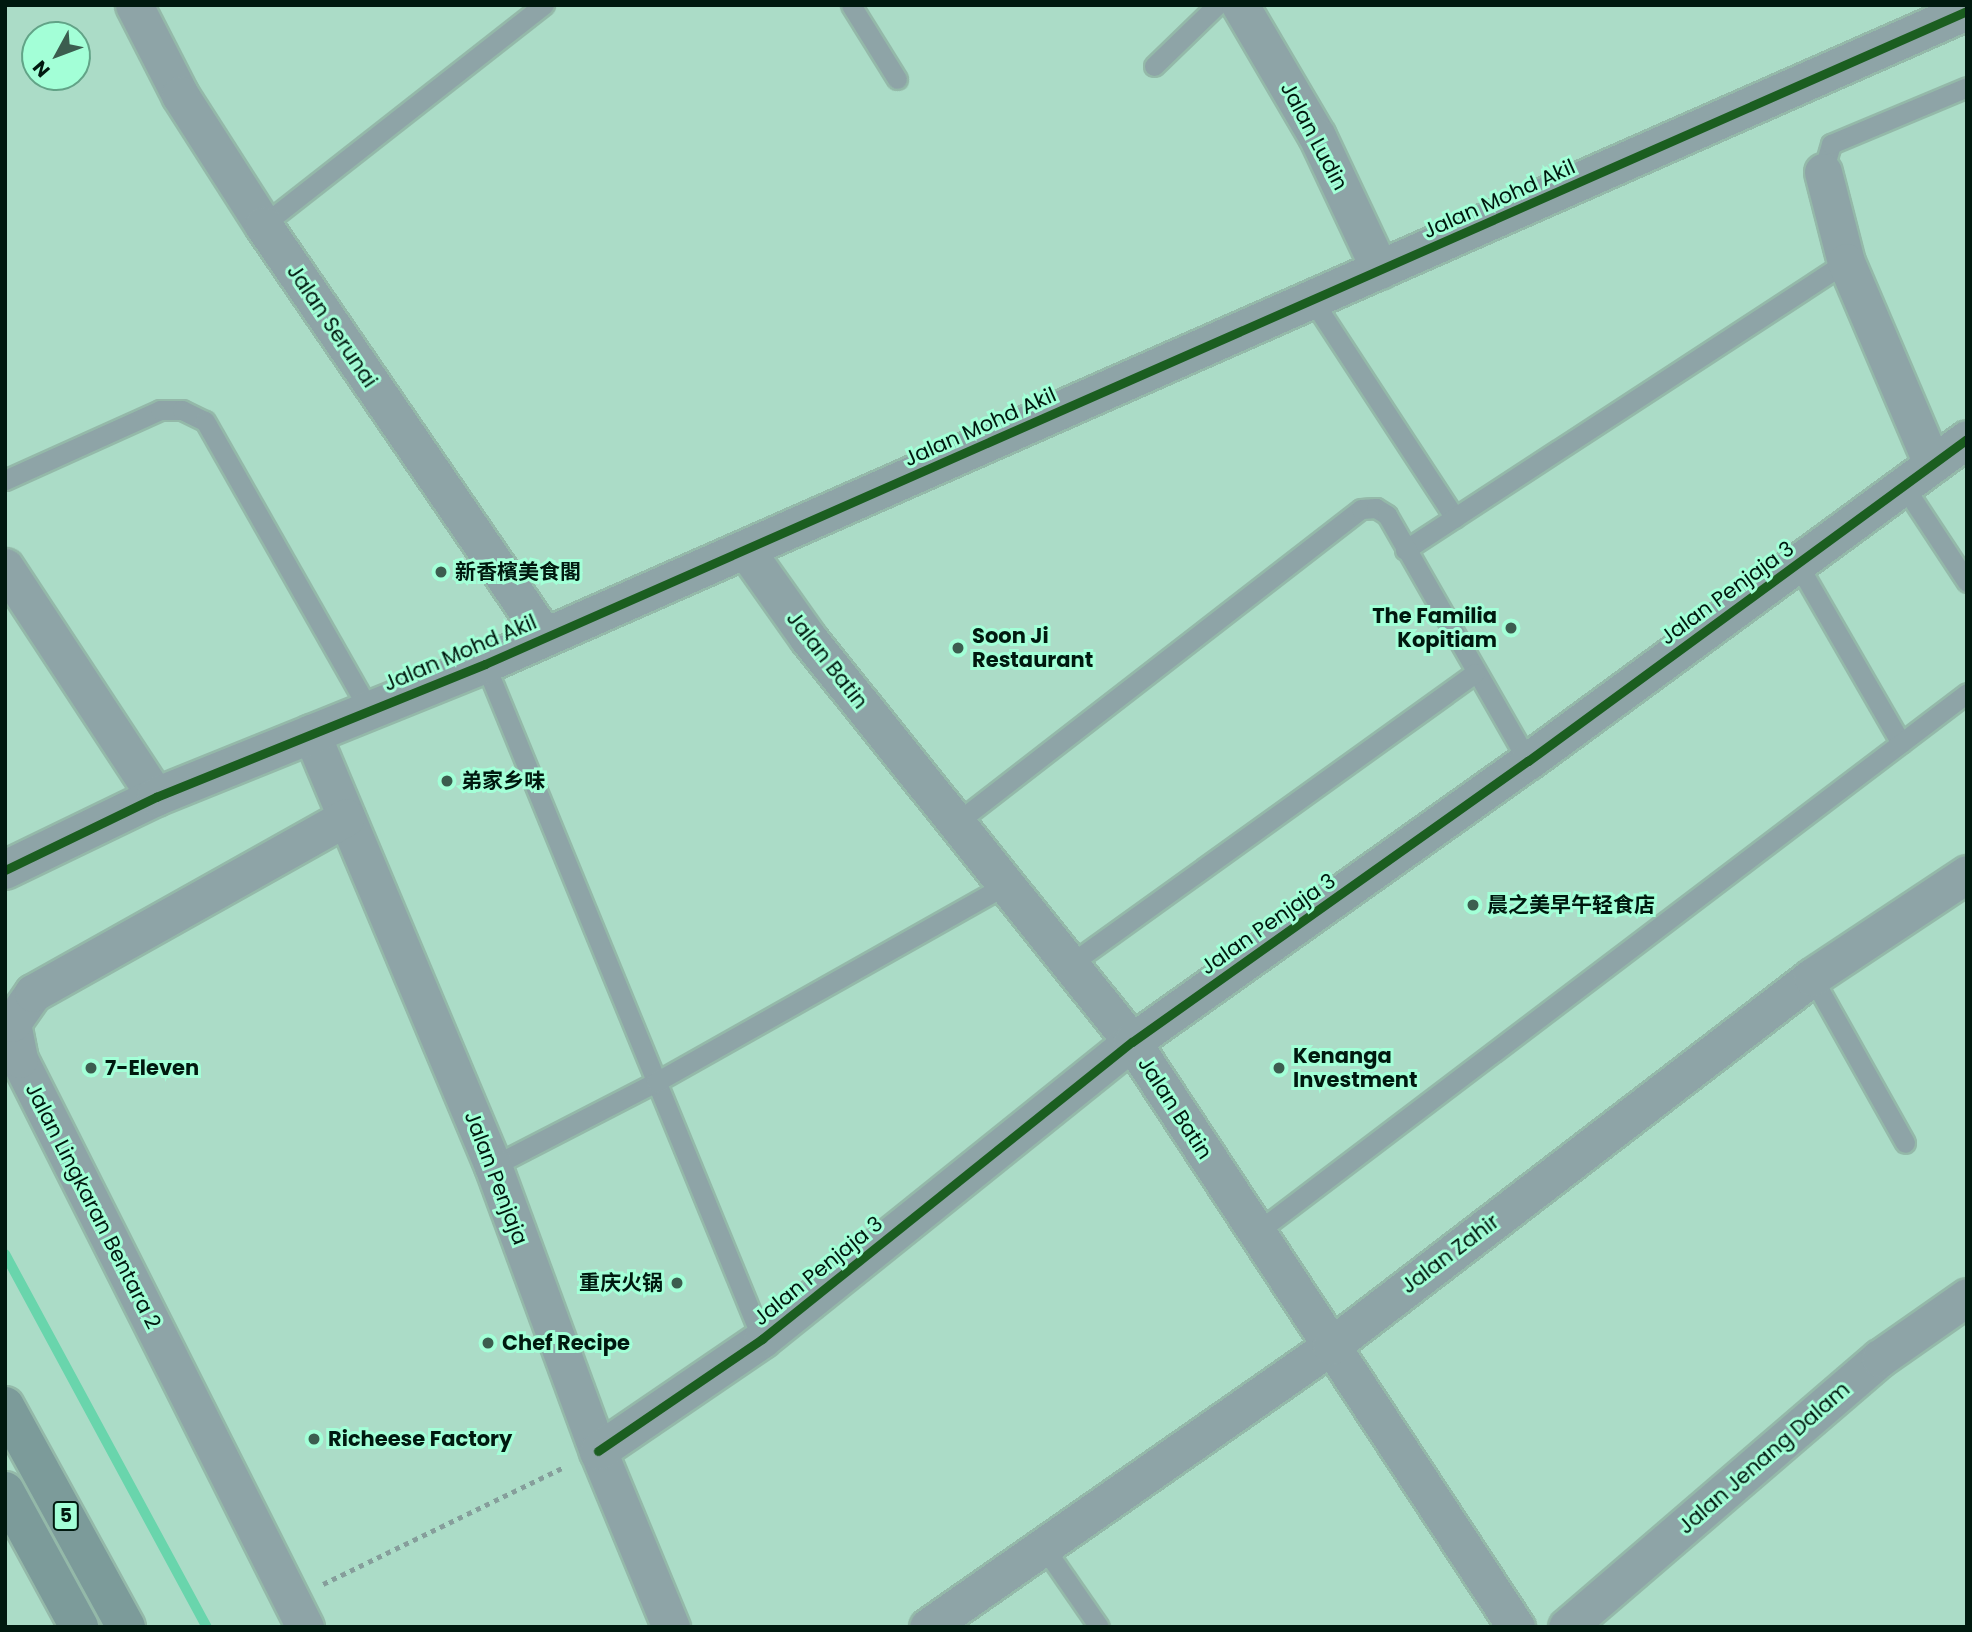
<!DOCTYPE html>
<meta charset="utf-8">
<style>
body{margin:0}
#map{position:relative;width:1972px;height:1632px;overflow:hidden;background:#abdcc7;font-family:Poppins,"Noto Sans SC",sans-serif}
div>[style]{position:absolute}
.stream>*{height:10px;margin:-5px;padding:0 5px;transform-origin:5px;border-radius:5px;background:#69d5ac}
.path>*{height:4.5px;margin-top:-2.25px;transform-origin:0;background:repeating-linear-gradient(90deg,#869e9b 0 5px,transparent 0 10px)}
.roads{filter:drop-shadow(2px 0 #94b9a9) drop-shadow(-2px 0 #94b9a9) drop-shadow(0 2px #94b9a9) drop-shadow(0 -2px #94b9a9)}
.service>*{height:19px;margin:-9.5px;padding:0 9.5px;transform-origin:9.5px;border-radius:9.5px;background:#8ea4a7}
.minor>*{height:37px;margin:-18.5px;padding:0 18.5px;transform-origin:18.5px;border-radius:18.5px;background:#8ea4a7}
.tertiary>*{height:38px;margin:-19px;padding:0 19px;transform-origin:19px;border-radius:19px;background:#8ea4a7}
.primary>*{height:38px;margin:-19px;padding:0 19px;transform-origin:19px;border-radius:19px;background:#7c9b9a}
.cycleway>*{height:9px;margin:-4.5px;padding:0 4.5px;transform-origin:4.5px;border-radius:4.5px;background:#1b5e20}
.dots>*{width:19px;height:19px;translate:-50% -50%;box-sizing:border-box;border:4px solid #a3ffd7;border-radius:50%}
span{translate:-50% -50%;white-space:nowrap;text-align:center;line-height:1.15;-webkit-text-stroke:6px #a3ffd7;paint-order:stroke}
.shield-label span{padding:2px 5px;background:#a3ffd7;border:2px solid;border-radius:5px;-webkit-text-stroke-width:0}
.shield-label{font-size:19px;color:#00190f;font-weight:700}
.street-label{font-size:21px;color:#00190f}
.poi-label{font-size:21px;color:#00190f;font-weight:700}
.left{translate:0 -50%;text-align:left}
.right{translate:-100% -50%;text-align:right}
.frame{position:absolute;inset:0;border:7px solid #00190f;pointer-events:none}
.north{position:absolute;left:21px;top:21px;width:70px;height:70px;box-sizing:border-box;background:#a3ffd7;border:2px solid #62a387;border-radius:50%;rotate:229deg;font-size:19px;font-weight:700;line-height:28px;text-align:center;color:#00190f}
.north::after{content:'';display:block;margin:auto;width:24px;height:32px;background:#3c5d4f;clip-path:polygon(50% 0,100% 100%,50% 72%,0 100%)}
</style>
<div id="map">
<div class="stream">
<div style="left:5px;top:1254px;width:424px;rotate:61.6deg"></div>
</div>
<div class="path">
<div style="left:323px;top:1584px;width:268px;rotate:-25.9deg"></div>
</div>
<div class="roads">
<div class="service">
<div style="left:851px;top:5px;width:87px;rotate:58.1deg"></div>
<div style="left:1154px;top:66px;width:88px;rotate:-44.1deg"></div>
<div style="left:1823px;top:172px;width:29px;rotate:-74deg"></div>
<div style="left:1831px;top:144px;width:147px;rotate:-22.7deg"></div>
<div style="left:263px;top:225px;width:357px;rotate:-38.1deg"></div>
<div style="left:1313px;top:301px;width:259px;rotate:56.8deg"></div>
<div style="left:5px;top:480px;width:170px;rotate:-24.3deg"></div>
<div style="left:160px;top:410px;width:22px"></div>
<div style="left:182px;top:410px;width:25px;rotate:26deg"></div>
<div style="left:205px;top:421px;width:332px;rotate:60.4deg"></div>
<div style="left:1903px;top:485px;width:116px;rotate:56.6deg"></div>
<div style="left:1405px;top:550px;width:527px;rotate:-33.15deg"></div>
<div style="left:1797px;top:563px;width:208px;rotate:60deg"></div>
<div style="left:485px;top:664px;width:730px;rotate:67.69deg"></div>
<div style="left:956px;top:823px;width:512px;rotate:-37.79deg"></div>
<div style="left:1361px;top:509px;width:15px;rotate:-4deg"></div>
<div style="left:1376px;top:508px;width:13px;rotate:32deg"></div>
<div style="left:1387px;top:515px;width:284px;rotate:60.2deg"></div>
<div style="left:1069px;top:965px;width:500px;rotate:-35.72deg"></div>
<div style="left:1812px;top:977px;width:190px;rotate:60.7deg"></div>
<div style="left:493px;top:1166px;width:183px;rotate:-27.3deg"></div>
<div style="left:656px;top:1082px;width:402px;rotate:-29.4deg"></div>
<div style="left:1257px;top:1232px;width:891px;rotate:-37.2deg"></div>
<div style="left:1043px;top:1546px;width:98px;rotate:55.3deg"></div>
</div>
<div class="minor">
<div style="left:134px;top:5px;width:101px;rotate:62.9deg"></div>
<div style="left:180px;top:95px;width:154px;rotate:57.4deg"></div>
<div style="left:263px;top:225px;width:499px;rotate:55.6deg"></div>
<div style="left:1240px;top:5px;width:152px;rotate:59.6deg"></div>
<div style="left:1317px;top:136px;width:148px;rotate:64.8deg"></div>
<div style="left:1823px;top:172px;width:93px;rotate:75.7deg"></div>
<div style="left:1846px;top:262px;width:220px;rotate:66.9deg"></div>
<div style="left:745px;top:549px;width:109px;rotate:54.7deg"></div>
<div style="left:808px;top:638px;width:518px;rotate:51.27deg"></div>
<div style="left:1132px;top:1042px;width:700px;rotate:56.72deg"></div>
<div style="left:5px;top:567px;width:275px;rotate:56.7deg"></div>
<div style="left:311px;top:733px;width:470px;rotate:67.2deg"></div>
<div style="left:493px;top:1166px;width:304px;rotate:69.8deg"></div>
<div style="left:598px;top:1451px;width:191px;rotate:67.5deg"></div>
<div style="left:598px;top:1451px;width:199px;rotate:-34.3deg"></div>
<div style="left:762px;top:1339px;width:474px;rotate:-38.8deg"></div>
<div style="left:1132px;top:1042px;width:486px;rotate:-35.4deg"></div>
<div style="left:1528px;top:761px;width:544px;rotate:-36.26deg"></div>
<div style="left:305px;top:1627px;width:636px;rotate:-116.73deg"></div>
<div style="left:19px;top:1059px;width:37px;rotate:-101deg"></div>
<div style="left:12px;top:1023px;width:37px;rotate:-55deg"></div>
<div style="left:33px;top:993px;width:359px;rotate:-29.3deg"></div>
<div style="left:928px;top:1627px;width:491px;rotate:-34.9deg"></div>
<div style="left:1331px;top:1346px;width:606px;rotate:-37.49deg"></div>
<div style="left:1812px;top:977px;width:186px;rotate:-33.6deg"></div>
<div style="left:1567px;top:1627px;width:413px;rotate:-40.7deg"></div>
<div style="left:1880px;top:1358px;width:106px;rotate:-35deg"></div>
</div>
<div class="tertiary">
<div style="left:5px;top:870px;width:168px;rotate:-25.8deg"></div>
<div style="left:156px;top:797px;width:355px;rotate:-22deg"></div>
<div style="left:485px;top:664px;width:1619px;rotate:-23.78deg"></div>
</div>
<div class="primary">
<div style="left:5px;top:1406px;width:252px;rotate:61.3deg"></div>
<div style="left:5px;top:1491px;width:155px;rotate:61.4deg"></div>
</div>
</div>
<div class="cycleway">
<div style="left:5px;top:870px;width:168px;rotate:-25.8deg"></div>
<div style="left:156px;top:797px;width:355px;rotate:-22deg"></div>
<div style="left:485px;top:664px;width:1619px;rotate:-23.78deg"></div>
<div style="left:598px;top:1451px;width:199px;rotate:-34.3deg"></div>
<div style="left:762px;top:1339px;width:474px;rotate:-38.8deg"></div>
<div style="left:1132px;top:1042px;width:486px;rotate:-35.4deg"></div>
<div style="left:1528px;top:761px;width:544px;rotate:-36.26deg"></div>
</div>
<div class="dots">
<div style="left:441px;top:572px;background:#3c5d4f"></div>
<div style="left:1511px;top:628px;background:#3c5d4f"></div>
<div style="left:958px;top:648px;background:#3c5d4f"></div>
<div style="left:447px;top:781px;background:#3c5d4f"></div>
<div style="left:1473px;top:905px;background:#3c5d4f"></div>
<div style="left:91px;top:1068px;background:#3c5d4f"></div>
<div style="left:1279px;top:1068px;background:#3c5d4f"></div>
<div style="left:677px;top:1283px;background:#3c5d4f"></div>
<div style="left:488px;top:1343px;background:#3c5d4f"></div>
<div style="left:314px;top:1439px;background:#3c5d4f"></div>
</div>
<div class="shield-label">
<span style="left:66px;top:1516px">5</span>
</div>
<div class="street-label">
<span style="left:1314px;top:136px;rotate:62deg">Jalan Ludin</span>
<span style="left:1499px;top:199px;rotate:-24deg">Jalan Mohd Akil</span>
<span style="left:332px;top:326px;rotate:56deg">Jalan Serunai</span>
<span style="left:980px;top:427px;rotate:-24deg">Jalan Mohd Akil</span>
<span style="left:1727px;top:593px;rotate:-36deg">Jalan Penjaja 3</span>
<span style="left:460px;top:653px;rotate:-23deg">Jalan Mohd Akil</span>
<span style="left:827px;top:660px;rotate:52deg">Jalan Batin</span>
<span style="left:1268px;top:924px;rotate:-35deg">Jalan Penjaja 3</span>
<span style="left:1175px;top:1108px;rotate:57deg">Jalan Batin</span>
<span style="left:496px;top:1178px;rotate:69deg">Jalan Penjaja</span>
<span style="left:93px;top:1206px;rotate:63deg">Jalan Lingkaran Bentara 2</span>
<span style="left:1450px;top:1254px;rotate:-37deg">Jalan Zahir</span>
<span style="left:818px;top:1271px;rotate:-39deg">Jalan Penjaja 3</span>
<span style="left:1764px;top:1458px;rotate:-41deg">Jalan Jenang Dalam</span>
</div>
<div class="poi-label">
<span class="left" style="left:455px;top:572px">新香檳美食閣</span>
<span class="right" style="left:1497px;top:628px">The Familia<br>Kopitiam</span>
<span class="left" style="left:972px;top:648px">Soon Ji<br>Restaurant</span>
<span class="left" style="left:461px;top:781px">弟家乡味</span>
<span class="left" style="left:1487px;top:905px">晨之美早午轻食店</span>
<span class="left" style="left:1293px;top:1068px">Kenanga<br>Investment</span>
<span class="left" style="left:105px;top:1068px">7-Eleven</span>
<span class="right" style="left:663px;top:1283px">重庆火锅</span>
<span class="left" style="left:502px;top:1343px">Chef Recipe</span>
<span class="left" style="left:328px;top:1439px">Richeese Factory</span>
</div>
<div class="frame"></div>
<div class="north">N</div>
</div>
